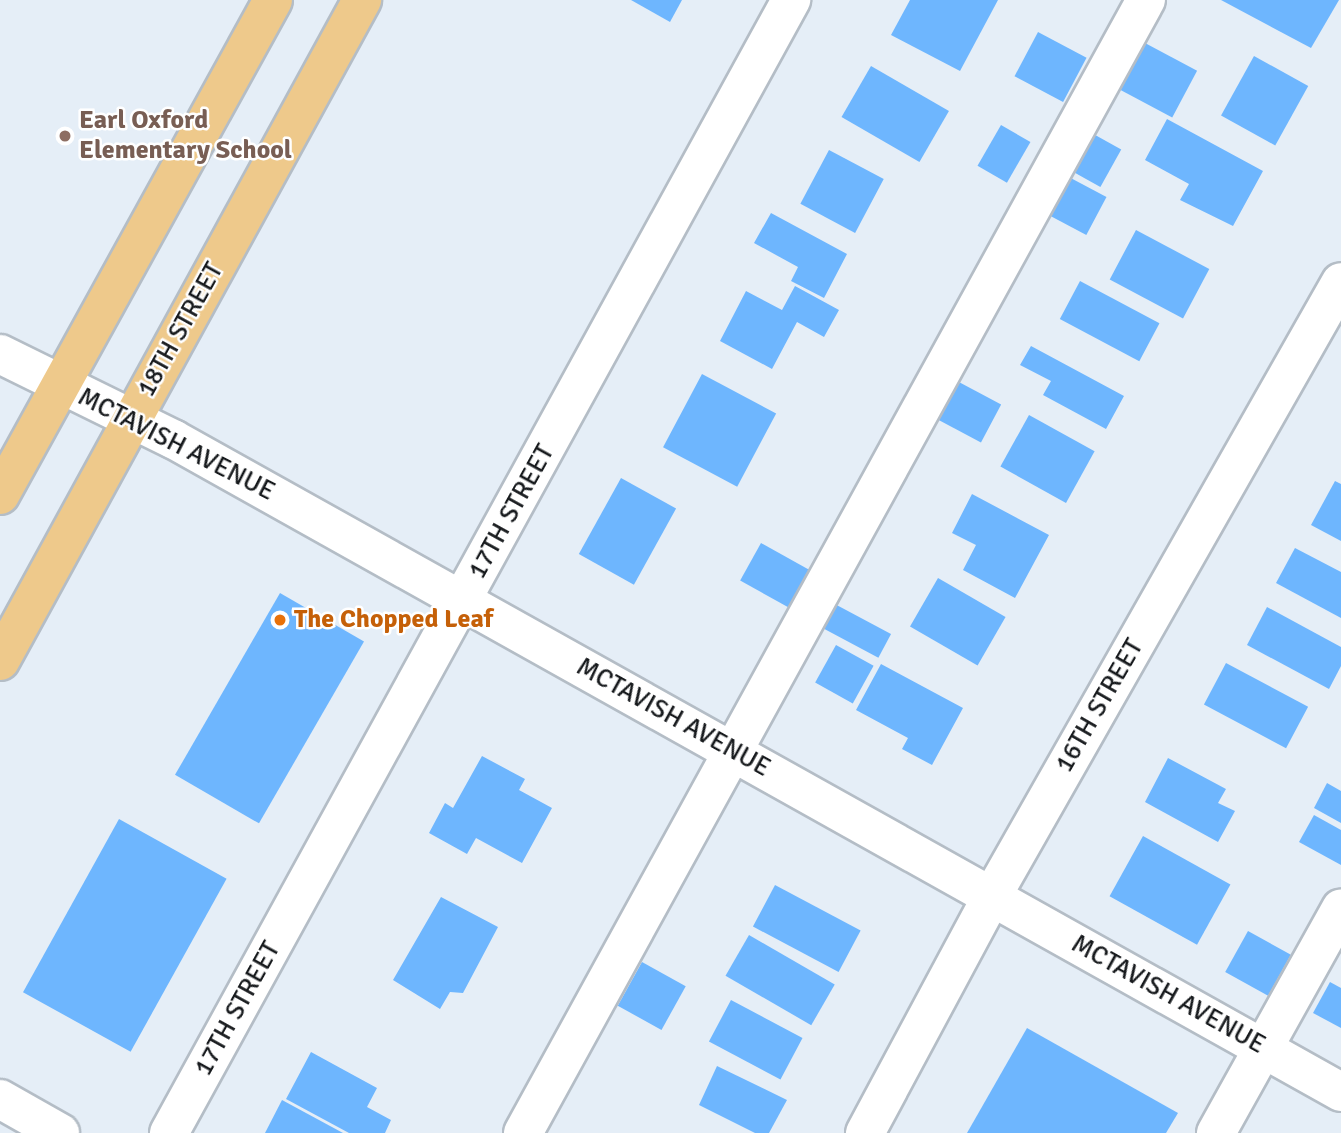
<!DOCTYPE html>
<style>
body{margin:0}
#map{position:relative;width:1341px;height:1133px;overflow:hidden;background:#e5eef7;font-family:Signika,sans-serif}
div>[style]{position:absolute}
.building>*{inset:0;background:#6eb6fe;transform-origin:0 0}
.roads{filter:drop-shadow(2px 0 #b4bdc6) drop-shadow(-2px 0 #b4bdc6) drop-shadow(0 2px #b4bdc6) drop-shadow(0 -2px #b4bdc6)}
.minor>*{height:38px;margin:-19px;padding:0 19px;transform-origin:19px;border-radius:19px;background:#fff}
.major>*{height:38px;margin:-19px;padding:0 19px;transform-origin:19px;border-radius:19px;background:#eec98b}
.dots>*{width:19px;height:19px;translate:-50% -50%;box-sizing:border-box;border:4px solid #fff;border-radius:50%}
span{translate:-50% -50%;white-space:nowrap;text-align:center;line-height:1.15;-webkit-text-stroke:5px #fff;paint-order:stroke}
.education-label{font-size:26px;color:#785e54;font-weight:700}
.left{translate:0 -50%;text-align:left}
.street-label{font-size:26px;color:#171a1d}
.food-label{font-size:26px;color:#c56008;font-weight:700}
</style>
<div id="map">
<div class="building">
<div style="clip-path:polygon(631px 0,682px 0,670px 22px)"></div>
<div style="clip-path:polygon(910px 0,998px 0,960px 71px,891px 35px)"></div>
<div style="clip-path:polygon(1221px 0,1339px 0,1311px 48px)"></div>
<div style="left:1038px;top:32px;width:55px;height:50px;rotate:28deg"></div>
<div style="left:1145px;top:43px;width:59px;height:53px;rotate:28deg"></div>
<div style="left:1254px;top:56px;width:62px;height:68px;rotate:29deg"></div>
<div style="left:871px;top:66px;width:90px;height:59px;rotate:30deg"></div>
<div style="clip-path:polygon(1167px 119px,1263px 171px,1233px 226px,1180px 200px,1189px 184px,1145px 160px)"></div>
<div style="left:1001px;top:125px;width:34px;height:47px;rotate:30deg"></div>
<div style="left:1088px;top:131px;width:38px;height:43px;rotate:29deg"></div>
<div style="left:829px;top:150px;width:62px;height:61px;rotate:28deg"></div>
<div style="left:1065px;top:175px;width:47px;height:43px;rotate:28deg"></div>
<div style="clip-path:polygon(771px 213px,847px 254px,824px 298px,791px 281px,798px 267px,754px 243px)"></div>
<div style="left:1136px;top:230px;width:83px;height:56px;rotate:28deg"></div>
<div style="left:1080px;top:281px;width:90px;height:43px;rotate:28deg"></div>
<div style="clip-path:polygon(795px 286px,839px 310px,824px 337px,797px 322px,772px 369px,720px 341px,746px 291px,782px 310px)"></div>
<div style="clip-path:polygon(1031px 346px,1124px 396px,1106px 429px,1043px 395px,1051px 381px,1020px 365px)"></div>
<div style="left:702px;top:374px;width:84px;height:83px;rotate:28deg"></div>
<div style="left:957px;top:381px;width:50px;height:43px;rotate:28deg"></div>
<div style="left:1029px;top:415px;width:75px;height:59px;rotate:29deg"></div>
<div style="left:621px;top:478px;width:63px;height:87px;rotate:29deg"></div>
<div style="clip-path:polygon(1335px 481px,1341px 484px,1341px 541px,1311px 525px)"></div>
<div style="clip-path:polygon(972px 494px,1049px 535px,1015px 598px,963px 570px,976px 545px,952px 533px)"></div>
<div style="left:761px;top:543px;width:56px;height:43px;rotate:29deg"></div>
<div style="clip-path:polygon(1295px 548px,1341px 572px,1341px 618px,1276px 583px)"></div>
<div style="left:938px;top:578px;width:78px;height:56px;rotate:30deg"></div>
<div style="left:280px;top:593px;width:97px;height:210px;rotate:30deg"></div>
<div style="left:831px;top:602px;width:68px;height:27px;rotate:28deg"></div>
<div style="clip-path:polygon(1267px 607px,1341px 647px,1341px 666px,1329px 689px,1247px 645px)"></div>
<div style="left:836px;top:645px;width:43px;height:43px;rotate:29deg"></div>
<div style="left:1226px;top:663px;width:93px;height:47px;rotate:28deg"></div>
<div style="clip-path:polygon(881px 664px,963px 708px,932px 765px,902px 749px,908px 738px,856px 710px)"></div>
<div style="clip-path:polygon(482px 756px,525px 779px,519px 790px,552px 808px,522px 863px,476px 838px,467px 854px,429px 833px,445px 803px,453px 808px)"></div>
<div style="clip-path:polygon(1168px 758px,1226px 789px,1218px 803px,1235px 811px,1218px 842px,1145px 802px)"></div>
<div style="clip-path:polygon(1327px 783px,1341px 791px,1341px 823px,1314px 808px)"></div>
<div style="clip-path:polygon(1314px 815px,1341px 830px,1341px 865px,1299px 842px)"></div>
<div style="left:119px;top:819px;width:123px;height:198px;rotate:29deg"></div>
<div style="left:1143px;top:836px;width:100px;height:69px;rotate:29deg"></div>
<div style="left:775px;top:885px;width:97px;height:47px;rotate:28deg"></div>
<div style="clip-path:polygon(441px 897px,498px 927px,463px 993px,450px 992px,440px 1009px,393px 980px)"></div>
<div style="left:1248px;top:931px;width:49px;height:47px;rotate:29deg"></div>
<div style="left:749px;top:935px;width:99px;height:47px;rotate:30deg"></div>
<div style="left:642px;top:962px;width:50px;height:50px;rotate:29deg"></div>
<div style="clip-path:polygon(1330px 982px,1341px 988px,1341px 1028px,1313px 1013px)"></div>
<div style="left:731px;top:1000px;width:81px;height:47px;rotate:28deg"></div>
<div style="clip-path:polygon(1027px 1028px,1178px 1113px,1166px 1133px,967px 1133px)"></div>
<div style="clip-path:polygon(311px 1052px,377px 1088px,367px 1107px,391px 1120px,385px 1133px,349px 1133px,286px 1099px)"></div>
<div style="clip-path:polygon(717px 1066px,787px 1100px,769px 1133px,755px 1133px,699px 1105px)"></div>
<div style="clip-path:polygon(282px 1100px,343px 1133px,265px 1133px)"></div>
</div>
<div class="roads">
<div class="minor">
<div style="left:0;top:354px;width:193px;rotate:26.2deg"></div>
<div style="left:173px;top:439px;width:1338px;rotate:29.21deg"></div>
<div style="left:0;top:1099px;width:69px;rotate:29.5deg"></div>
<div style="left:169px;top:1133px;width:1293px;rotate:-61.23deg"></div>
<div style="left:523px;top:1133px;width:1293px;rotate:-61.2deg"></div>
<div style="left:865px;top:1133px;width:269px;rotate:-61.8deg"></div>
<div style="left:992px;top:896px;width:706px;rotate:-60.39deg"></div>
<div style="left:1216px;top:1133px;width:257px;rotate:-60.9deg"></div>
</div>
<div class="major">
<div style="left:0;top:495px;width:565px;rotate:-61.12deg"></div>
<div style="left:0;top:661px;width:754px;rotate:-61.29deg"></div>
</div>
</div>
<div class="dots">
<div style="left:65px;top:136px;background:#8d6e63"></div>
<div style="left:280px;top:620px;background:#e8710a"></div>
</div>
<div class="education-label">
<span class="left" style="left:79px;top:136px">Earl Oxford<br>Elementary School</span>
</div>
<div class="street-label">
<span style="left:181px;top:330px;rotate:-61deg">18TH STREET</span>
<span style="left:176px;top:445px;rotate:27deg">MCTAVISH AVENUE</span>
<span style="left:512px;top:512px;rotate:-61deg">17TH STREET</span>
<span style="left:1100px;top:706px;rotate:-60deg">16TH STREET</span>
<span style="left:673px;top:718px;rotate:29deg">MCTAVISH AVENUE</span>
<span style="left:1168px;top:995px;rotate:29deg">MCTAVISH AVENUE</span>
<span style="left:238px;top:1009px;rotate:-61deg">17TH STREET</span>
</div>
<div class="food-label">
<span class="left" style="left:294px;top:620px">The Chopped Leaf</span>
</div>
</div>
